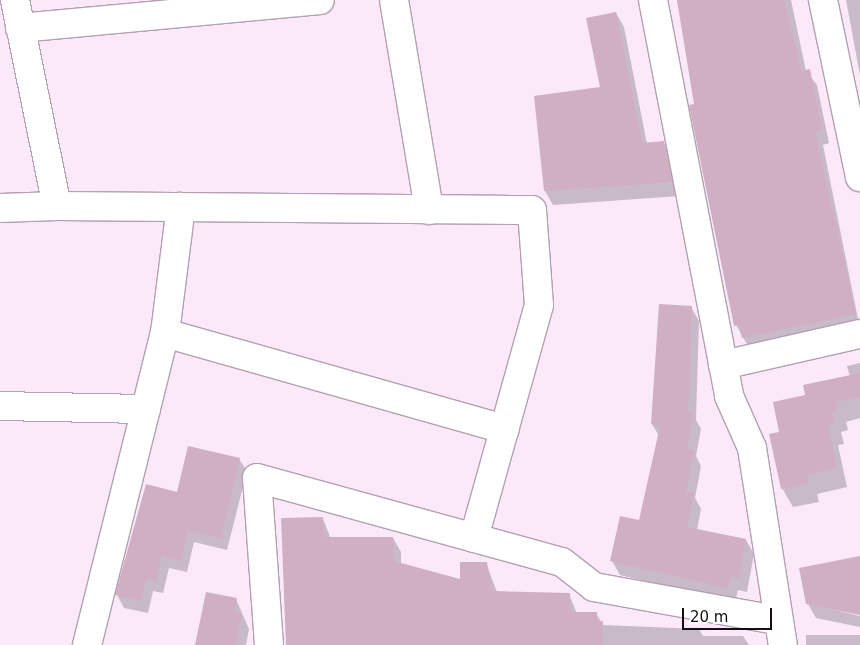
<!DOCTYPE html>
<style>
body{margin:0}
#map{position:relative;width:860px;height:645px;overflow:hidden;background:#fbe9fa;font-family:"DejaVu Sans",sans-serif}
div>[style]{position:absolute}
.shadow>*{inset:0;background:#0003;transform-origin:0 0}
.building>*{inset:0;background:#d0afc2}
.roads{filter:drop-shadow(1px 0 #b2a1b1) drop-shadow(-1px 0 #b2a1b1) drop-shadow(0 1px #b2a1b1) drop-shadow(0 -1px #b2a1b1)}
.street>*{height:28px;margin:-14px;padding:0 14px;transform-origin:14px;border-radius:14px;background:#fff}
span{translate:-50% -50%;white-space:nowrap;text-align:center;line-height:1.15;-webkit-text-stroke:4px #fff;paint-order:stroke}
.scale{position:absolute;left:682px;top:608px;width:90px;height:22px;box-sizing:border-box;border:2px solid #140e14;border-top:0;padding-left:6px;font-size:15px;line-height:18px;white-space:nowrap;color:#140e14;-webkit-text-stroke:4px #fff;paint-order:stroke}
</style>
<div id="map">
<div class="shadow">
<div style="clip-path:polygon(677px 0,791px 0,806px 71px,817px 85px,829px 143px,823px 145px,860px 329px,751px 351px,736px 325px)"></div>
<div style="clip-path:polygon(846px 0,860px 0,860px 75px)"></div>
<div style="clip-path:polygon(616px 13px,624px 27px,647px 144px,663px 142px,672px 156px,679px 196px,553px 205px,545px 191px,602px 88px)"></div>
<div style="clip-path:polygon(691px 307px,699px 321px,696px 420px,701px 429px,696px 456px,701px 466px,695px 498px,701px 509px,697px 530px,746px 540px,754px 554px,747px 592px,738px 590px,735px 602px,620px 575px,612px 561px,640px 521px,659px 436px,652px 424px)"></div>
<div style="clip-path:polygon(860px 363px,860px 418px,846px 422px,848px 430px,841px 432px,844px 444px,838px 445px,847px 487px,817px 494px,819px 502px,793px 507px,782px 488px,781px 433px,807px 396px,850px 377px,847px 366px)"></div>
<div style="clip-path:polygon(239px 459px,247px 471px,227px 550px,194px 542px,187px 572px,169px 568px,163px 593px,153px 591px,148px 613px,124px 608px,117px 595px,178px 493px)"></div>
<div style="clip-path:polygon(323px 519px,331px 539px,393px 538px,401px 552px,401px 565px,461px 581px,486px 563px,497px 592px,569px 594px,577px 614px,596px 613px,603px 625px,699px 629px,703px 636px,743px 636px,749px 645px,287px 645px)"></div>
<div style="clip-path:polygon(860px 557px,860px 614px,811px 604px,860px 616px,860px 627px,816px 618px,808px 604px)"></div>
<div style="clip-path:polygon(236px 599px,249px 629px,246px 645px,196px 645px)"></div>
<div style="left:806px;top:635px;width:54px;height:10px"></div>
</div>
<div class="building">
<div style="clip-path:polygon(677px 0,784px 0,802px 71px,810px 69px,822px 129px,815px 131px,856px 314px,742px 338px,739px 325px,734px 326px,689px 105px,694px 104px)"></div>
<div style="clip-path:polygon(616px 12px,642px 143px,664px 141px,672px 182px,544px 191px,534px 96px,600px 87px,586px 18px)"></div>
<div style="clip-path:polygon(659px 304px,692px 306px,688px 413px,693px 413px,687px 449px,694px 451px,686px 492px,694px 493px,687px 527px,746px 539px,739px 578px,730px 576px,728px 588px,610px 561px,620px 516px,639px 520px,660px 426px,651px 424px)"></div>
<div style="clip-path:polygon(860px 373px,860px 397px,836px 402px,837px 411px,831px 412px,834px 425px,828px 426px,837px 468px,807px 474px,809px 483px,781px 489px,769px 434px,779px 432px,773px 402px,805px 395px,803px 385px)"></div>
<div style="clip-path:polygon(188px 446px,240px 458px,221px 538px,188px 530px,181px 561px,162px 556px,156px 581px,146px 579px,141px 601px,115px 595px,146px 484px,177px 492px)"></div>
<div style="clip-path:polygon(323px 517px,324px 537px,393px 537px,394px 561px,460px 579px,460px 562px,487px 562px,492px 591px,570px 593px,570px 612px,597px 612px,597px 621px,603px 621px,603px 645px,286px 645px,281px 518px)"></div>
<div style="clip-path:polygon(860px 556px,860px 615px,806px 604px,799px 568px)"></div>
<div style="clip-path:polygon(206px 592px,237px 598px,234px 612px,242px 614px,236px 645px,195px 645px)"></div>
</div>
<div class="roads">
<div class="street">
<div style="left:15px;top:0;width:210px;rotate:78.5deg"></div>
<div style="left:57px;top:206px;width:475px;rotate:0.5deg"></div>
<div style="left:532px;top:210px;width:95px;rotate:85.8deg"></div>
<div style="left:539px;top:305px;width:242px;rotate:105.6deg"></div>
<div style="left:394px;top:0;width:213px;rotate:80.5deg"></div>
<div style="left:653px;top:0;width:403px;rotate:79.1deg"></div>
<div style="left:729px;top:396px;width:57px;rotate:66.1deg"></div>
<div style="left:752px;top:448px;width:199px;rotate:81.1deg"></div>
<div style="left:823px;top:0;width:181px;rotate:78.2deg"></div>
<div style="left:20px;top:28px;width:301px;rotate:-5.3deg"></div>
<div style="left:0;top:208px;width:57px;rotate:-2deg"></div>
<div style="left:165px;top:333px;width:353px;rotate:15.8deg"></div>
<div style="left:723px;top:365px;width:140px;rotate:-12.8deg"></div>
<div style="left:0;top:406px;width:146px;rotate:1.2deg"></div>
<div style="left:87px;top:645px;width:322px;rotate:-76deg"></div>
<div style="left:165px;top:333px;width:127px;rotate:-82.8deg"></div>
<div style="left:269px;top:645px;width:167px;rotate:-94.1deg"></div>
<div style="left:257px;top:478px;width:316px;rotate:15.4deg"></div>
<div style="left:562px;top:562px;width:41px;rotate:38deg"></div>
<div style="left:594px;top:587px;width:185px;rotate:10.3deg"></div>
</div>
</div>
<div class="scale">20 m</div>
</div>
